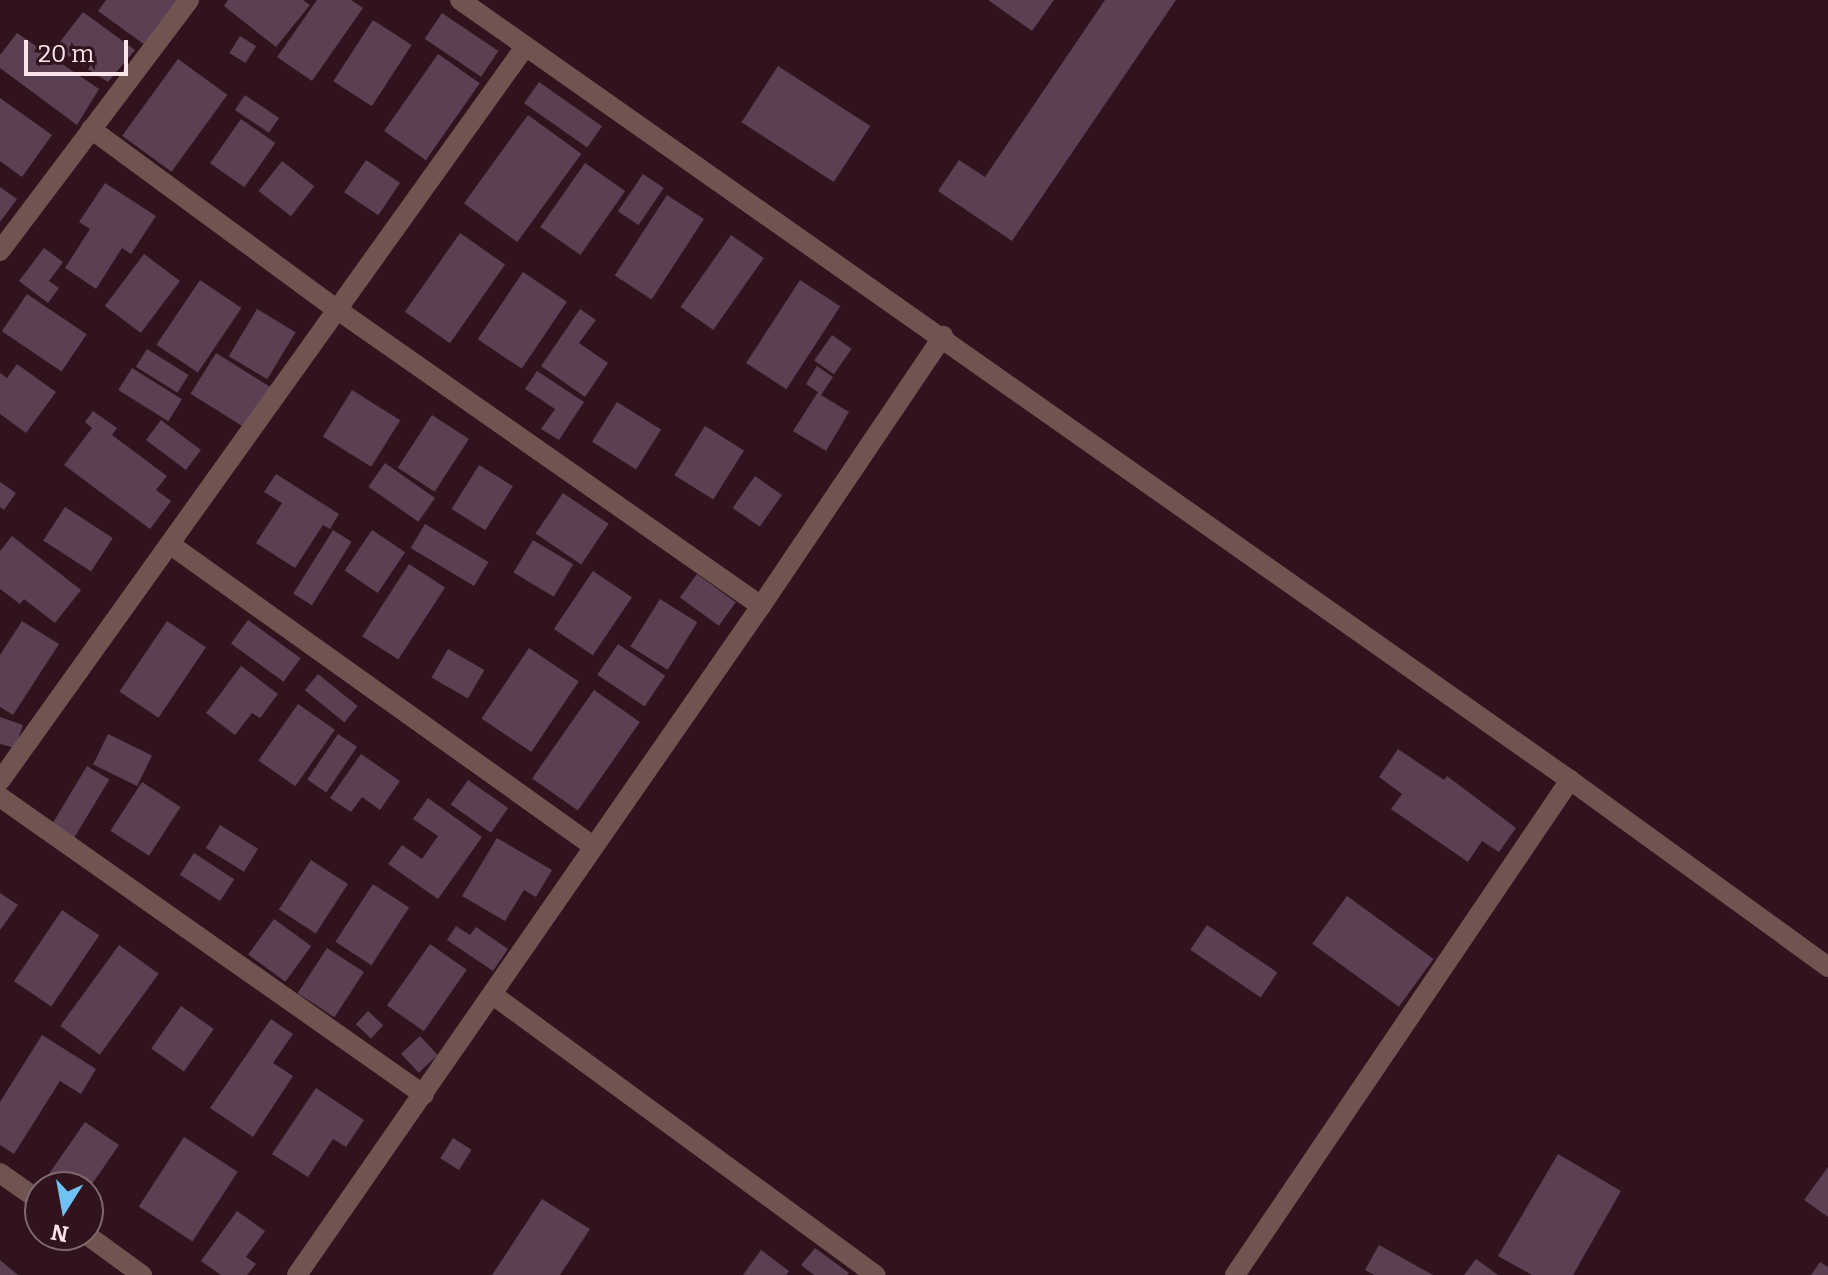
<!DOCTYPE html>
<style>
body{margin:0}
#map{position:relative;width:1828px;height:1275px;overflow:hidden;background:#30131c;font-family:Bitter,serif}
div>[style]{position:absolute}
.building>*{inset:0;background:#5b3f53;transform-origin:0 0}
.street>*{height:20px;margin:-10px;padding:0 10px;transform-origin:10px;border-radius:10px;background:#705450}
span{translate:-50% -50%;white-space:nowrap;text-align:center;line-height:1.15;-webkit-text-stroke:6px #30131c;paint-order:stroke}
.north{position:absolute;left:24px;top:1171px;width:80px;height:80px;box-sizing:border-box;background:#30131c;border:2px solid #81676e;border-radius:50%;rotate:191deg;font-size:22px;font-weight:700;line-height:32px;text-align:center;color:#fae4e9}
.north::after{content:'';display:block;margin:auto;width:28px;height:36px;background:#71c1f5;clip-path:polygon(50% 0,100% 100%,50% 72%,0 100%)}
.scale{position:absolute;left:24px;top:40px;width:104px;height:36px;box-sizing:border-box;border:4px solid #fae4e9;border-top:0;padding-left:10px;font-size:24px;line-height:28px;white-space:nowrap;color:#fae4e9;-webkit-text-stroke:6px #30131c;paint-order:stroke}
</style>
<div id="map">
<div class="building">
<div style="clip-path:polygon(106px 0,179px 0,145px 45px,98px 11px)"></div>
<div style="clip-path:polygon(228px 0,303px 0,310px 5px,276px 47px,224px 6px)"></div>
<div style="clip-path:polygon(317px 0,351px 0,363px 8px,312px 81px,277px 57px)"></div>
<div style="clip-path:polygon(988px 0,1054px 0,1032px 31px)"></div>
<div style="clip-path:polygon(1105px 0,1176px 0,1012px 241px,938px 191px,959px 160px,985px 177px)"></div>
<div style="clip-path:polygon(83px 12px,135px 50px,108px 82px,55px 48px)"></div>
<div style="left:442px;top:13px;width:68px;height:31px;rotate:34deg"></div>
<div style="left:373px;top:20px;width:46px;height:73px;rotate:33deg"></div>
<div style="clip-path:polygon(17px 33px,99px 89px,77px 125px,0 68px,0 55px)"></div>
<div style="left:240px;top:36px;width:19px;height:20px;rotate:32deg"></div>
<div style="left:438px;top:54px;width:51px;height:94px;rotate:35deg"></div>
<div style="left:178px;top:59px;width:61px;height:95px;rotate:36deg"></div>
<div style="left:778px;top:66px;width:110px;height:67px;rotate:33deg"></div>
<div style="left:539px;top:82px;width:77px;height:26px;rotate:35deg"></div>
<div style="left:245px;top:95px;width:41px;height:18px;rotate:34deg"></div>
<div style="clip-path:polygon(0 98px,52px 135px,22px 177px,0 161px)"></div>
<div style="left:528px;top:115px;width:66px;height:109px;rotate:36deg"></div>
<div style="left:241px;top:119px;width:42px;height:54px;rotate:35deg"></div>
<div style="left:366px;top:160px;width:41px;height:39px;rotate:34deg"></div>
<div style="left:282px;top:161px;width:41px;height:38px;rotate:38deg"></div>
<div style="left:585px;top:163px;width:49px;height:78px;rotate:35deg"></div>
<div style="left:643px;top:174px;width:25px;height:45px;rotate:34deg"></div>
<div style="clip-path:polygon(105px 183px,156px 216px,131px 254px,122px 248px,96px 289px,65px 268px,90px 229px,79px 222px)"></div>
<div style="clip-path:polygon(0 187px,17px 199px,0 222px)"></div>
<div style="left:667px;top:195px;width:44px;height:96px;rotate:33deg"></div>
<div style="left:460px;top:233px;width:55px;height:96px;rotate:35deg"></div>
<div style="left:731px;top:235px;width:40px;height:88px;rotate:35deg"></div>
<div style="clip-path:polygon(44px 248px,63px 262px,49px 281px,59px 288px,48px 303px,19px 281px)"></div>
<div style="left:144px;top:254px;width:45px;height:65px;rotate:37deg"></div>
<div style="left:523px;top:272px;width:53px;height:81px;rotate:34deg"></div>
<div style="left:200px;top:280px;width:50px;height:78px;rotate:34deg"></div>
<div style="left:800px;top:280px;width:48px;height:99px;rotate:33deg"></div>
<div style="left:27px;top:294px;width:72px;height:45px;rotate:34deg"></div>
<div style="left:257px;top:309px;width:45px;height:55px;rotate:31deg"></div>
<div style="clip-path:polygon(580px 309px,596px 320px,579px 343px,608px 363px,585px 397px,541px 366px)"></div>
<div style="left:832px;top:335px;width:24px;height:31px;rotate:35deg"></div>
<div style="left:147px;top:349px;width:49px;height:21px;rotate:32deg"></div>
<div style="left:216px;top:353px;width:66px;height:48px;rotate:32deg"></div>
<div style="clip-path:polygon(17px 364px,56px 392px,26px 433px,0 414px,0 373px,7px 378px)"></div>
<div style="clip-path:polygon(817px 366px,833px 377px,821px 395px,849px 412px,826px 451px,793px 431px,818px 392px,806px 384px)"></div>
<div style="left:132px;top:368px;width:59px;height:26px;rotate:32deg"></div>
<div style="clip-path:polygon(537px 371px,584px 402px,559px 440px,541px 429px,555px 409px,525px 389px)"></div>
<div style="left:352px;top:390px;width:57px;height:55px;rotate:32deg"></div>
<div style="left:617px;top:402px;width:52px;height:47px;rotate:32deg"></div>
<div style="clip-path:polygon(93px 411px,117px 428px,112px 435px,167px 476px,156px 490px,171px 501px,150px 529px,64px 465px,92px 428px,85px 422px)"></div>
<div style="left:432px;top:415px;width:44px;height:63px;rotate:33deg"></div>
<div style="left:161px;top:420px;width:50px;height:25px;rotate:37deg"></div>
<div style="left:705px;top:426px;width:46px;height:58px;rotate:32deg"></div>
<div style="left:385px;top:463px;width:61px;height:29px;rotate:35deg"></div>
<div style="left:479px;top:465px;width:40px;height:52px;rotate:32deg"></div>
<div style="clip-path:polygon(276px 474px,339px 514px,330px 529px,323px 525px,295px 568px,256px 543px,282px 503px,264px 492px)"></div>
<div style="left:755px;top:476px;width:33px;height:39px;rotate:35deg"></div>
<div style="clip-path:polygon(0 482px,16px 493px,4px 510px,0 507px)"></div>
<div style="left:563px;top:493px;width:55px;height:49px;rotate:34deg"></div>
<div style="left:65px;top:507px;width:57px;height:40px;rotate:33deg"></div>
<div style="left:425px;top:524px;width:74px;height:28px;rotate:31deg"></div>
<div style="left:333px;top:530px;width:22px;height:75px;rotate:32deg"></div>
<div style="left:372px;top:530px;width:40px;height:49px;rotate:34deg"></div>
<div style="clip-path:polygon(12px 536px,81px 590px,55px 623px,24px 599px,20px 604px,0 589px,0 551px)"></div>
<div style="left:533px;top:540px;width:47px;height:38px;rotate:31deg"></div>
<div style="left:409px;top:564px;width:43px;height:86px;rotate:33deg"></div>
<div style="left:593px;top:571px;width:47px;height:70px;rotate:34deg"></div>
<div style="left:697px;top:574px;width:48px;height:29px;rotate:36deg"></div>
<div style="left:660px;top:599px;width:44px;height:56px;rotate:32deg"></div>
<div style="left:248px;top:620px;width:65px;height:29px;rotate:36deg"></div>
<div style="clip-path:polygon(22px 621px,59px 644px,13px 715px,0 707px,0 655px)"></div>
<div style="left:167px;top:621px;width:47px;height:85px;rotate:34deg"></div>
<div style="left:618px;top:644px;width:57px;height:37px;rotate:34deg"></div>
<div style="left:529px;top:648px;width:60px;height:85px;rotate:34deg"></div>
<div style="left:448px;top:649px;width:42px;height:33px;rotate:30deg"></div>
<div style="clip-path:polygon(241px 666px,278px 694px,260px 718px,252px 713px,235px 735px,206px 713px)"></div>
<div style="left:318px;top:674px;width:51px;height:21px;rotate:39deg"></div>
<div style="left:594px;top:690px;width:56px;height:108px;rotate:35deg"></div>
<div style="left:298px;top:704px;width:45px;height:69px;rotate:35deg"></div>
<div style="clip-path:polygon(0 717px,23px 725px,15px 748px,0 744px)"></div>
<div style="left:108px;top:734px;width:49px;height:34px;rotate:26deg"></div>
<div style="left:338px;top:734px;width:23px;height:55px;rotate:34deg"></div>
<div style="clip-path:polygon(1398px 749px,1444px 780px,1447px 776px,1516px 828px,1499px 852px,1482px 841px,1468px 862px,1391px 809px,1402px 794px,1379px 777px)"></div>
<div style="clip-path:polygon(361px 754px,400px 781px,380px 810px,362px 797px,351px 812px,330px 798px)"></div>
<div style="left:87px;top:766px;width:26px;height:74px;rotate:31deg"></div>
<div style="left:468px;top:780px;width:49px;height:30px;rotate:35deg"></div>
<div style="left:142px;top:782px;width:46px;height:58px;rotate:33deg"></div>
<div style="clip-path:polygon(428px 798px,482px 837px,438px 899px,388px 864px,402px 845px,422px 859px,438px 836px,413px 819px)"></div>
<div style="left:220px;top:825px;width:45px;height:27px;rotate:32deg"></div>
<div style="clip-path:polygon(497px 838px,552px 870px,536px 897px,524px 890px,505px 921px,462px 896px)"></div>
<div style="left:194px;top:853px;width:48px;height:26px;rotate:33deg"></div>
<div style="left:311px;top:860px;width:44px;height:59px;rotate:33deg"></div>
<div style="left:373px;top:884px;width:43px;height:69px;rotate:33deg"></div>
<div style="clip-path:polygon(0 893px,18px 905px,0 930px)"></div>
<div style="left:1347px;top:896px;width:107px;height:59px;rotate:36deg"></div>
<div style="left:62px;top:910px;width:45px;height:86px;rotate:34deg"></div>
<div style="left:274px;top:919px;width:46px;height:44px;rotate:36deg"></div>
<div style="left:1207px;top:925px;width:85px;height:30px;rotate:34deg"></div>
<div style="clip-path:polygon(456px 926px,470px 935px,476px 927px,508px 949px,493px 971px,447px 940px)"></div>
<div style="left:430px;top:944px;width:45px;height:75px;rotate:35deg"></div>
<div style="left:119px;top:945px;width:49px;height:100px;rotate:36deg"></div>
<div style="left:327px;top:948px;width:44px;height:54px;rotate:33deg"></div>
<div style="left:181px;top:1006px;width:40px;height:52px;rotate:35deg"></div>
<div style="left:368px;top:1011px;width:21px;height:18px;rotate:43deg"></div>
<div style="clip-path:polygon(271px 1019px,293px 1034px,273px 1063px,293px 1076px,253px 1137px,210px 1108px)"></div>
<div style="clip-path:polygon(42px 1035px,96px 1069px,81px 1094px,60px 1081px,14px 1154px,0 1145px,0 1102px)"></div>
<div style="left:420px;top:1036px;width:26px;height:26px;rotate:47deg"></div>
<div style="clip-path:polygon(316px 1088px,364px 1120px,346px 1147px,333px 1139px,308px 1177px,272px 1154px)"></div>
<div style="clip-path:polygon(85px 1122px,119px 1145px,90px 1187px,53px 1187px,44px 1181px)"></div>
<div style="left:184px;top:1137px;width:64px;height:83px;rotate:33deg"></div>
<div style="left:453px;top:1138px;width:22px;height:24px;rotate:32deg"></div>
<div style="clip-path:polygon(1558px 1154px,1621px 1191px,1573px 1275px,1532px 1275px,1498px 1256px)"></div>
<div style="clip-path:polygon(1828px 1167px,1828px 1217px,1804px 1200px)"></div>
<div style="clip-path:polygon(542px 1199px,590px 1229px,560px 1275px,492px 1275px)"></div>
<div style="clip-path:polygon(237px 1211px,265px 1231px,246px 1257px,256px 1264px,247px 1275px,221px 1275px,201px 1261px)"></div>
<div style="clip-path:polygon(1379px 1245px,1433px 1275px,1374px 1275px,1365px 1270px)"></div>
<div style="clip-path:polygon(815px 1248px,849px 1273px,847px 1275px,814px 1275px,801px 1265px)"></div>
<div style="clip-path:polygon(761px 1250px,789px 1271px,786px 1275px,743px 1275px)"></div>
<div style="clip-path:polygon(1476px 1259px,1498px 1275px,1464px 1275px)"></div>
<div style="clip-path:polygon(0 1260px,18px 1275px,0 1275px)"></div>
<div style="clip-path:polygon(1820px 1262px,1828px 1267px,1828px 1275px,1811px 1275px)"></div>
</div>
<div class="street">
<div style="left:460px;top:0;width:1357px;rotate:35.1deg"></div>
<div style="left:1570px;top:780px;width:319px;rotate:35.9deg"></div>
<div style="left:91px;top:129px;width:303px;rotate:36.3deg"></div>
<div style="left:335px;top:308px;width:520px;rotate:34.97deg"></div>
<div style="left:0;top:251px;width:314px;rotate:-53deg"></div>
<div style="left:171px;top:545px;width:518px;rotate:35.5deg"></div>
<div style="left:0;top:781px;width:902px;rotate:-54.43deg"></div>
<div style="left:0;top:797px;width:518px;rotate:35.1deg"></div>
<div style="left:493px;top:995px;width:474px;rotate:36.2deg"></div>
<div style="left:0;top:1173px;width:49px;rotate:35deg"></div>
<div style="left:87px;top:1235px;width:68px;rotate:36deg"></div>
<div style="left:297px;top:1275px;width:814px;rotate:-55.26deg"></div>
<div style="left:761px;top:606px;width:326px;rotate:-56deg"></div>
<div style="left:1235px;top:1275px;width:598px;rotate:-55.91deg"></div>
</div>
<div class="north">N</div>
<div class="scale">20 m</div>
</div>
